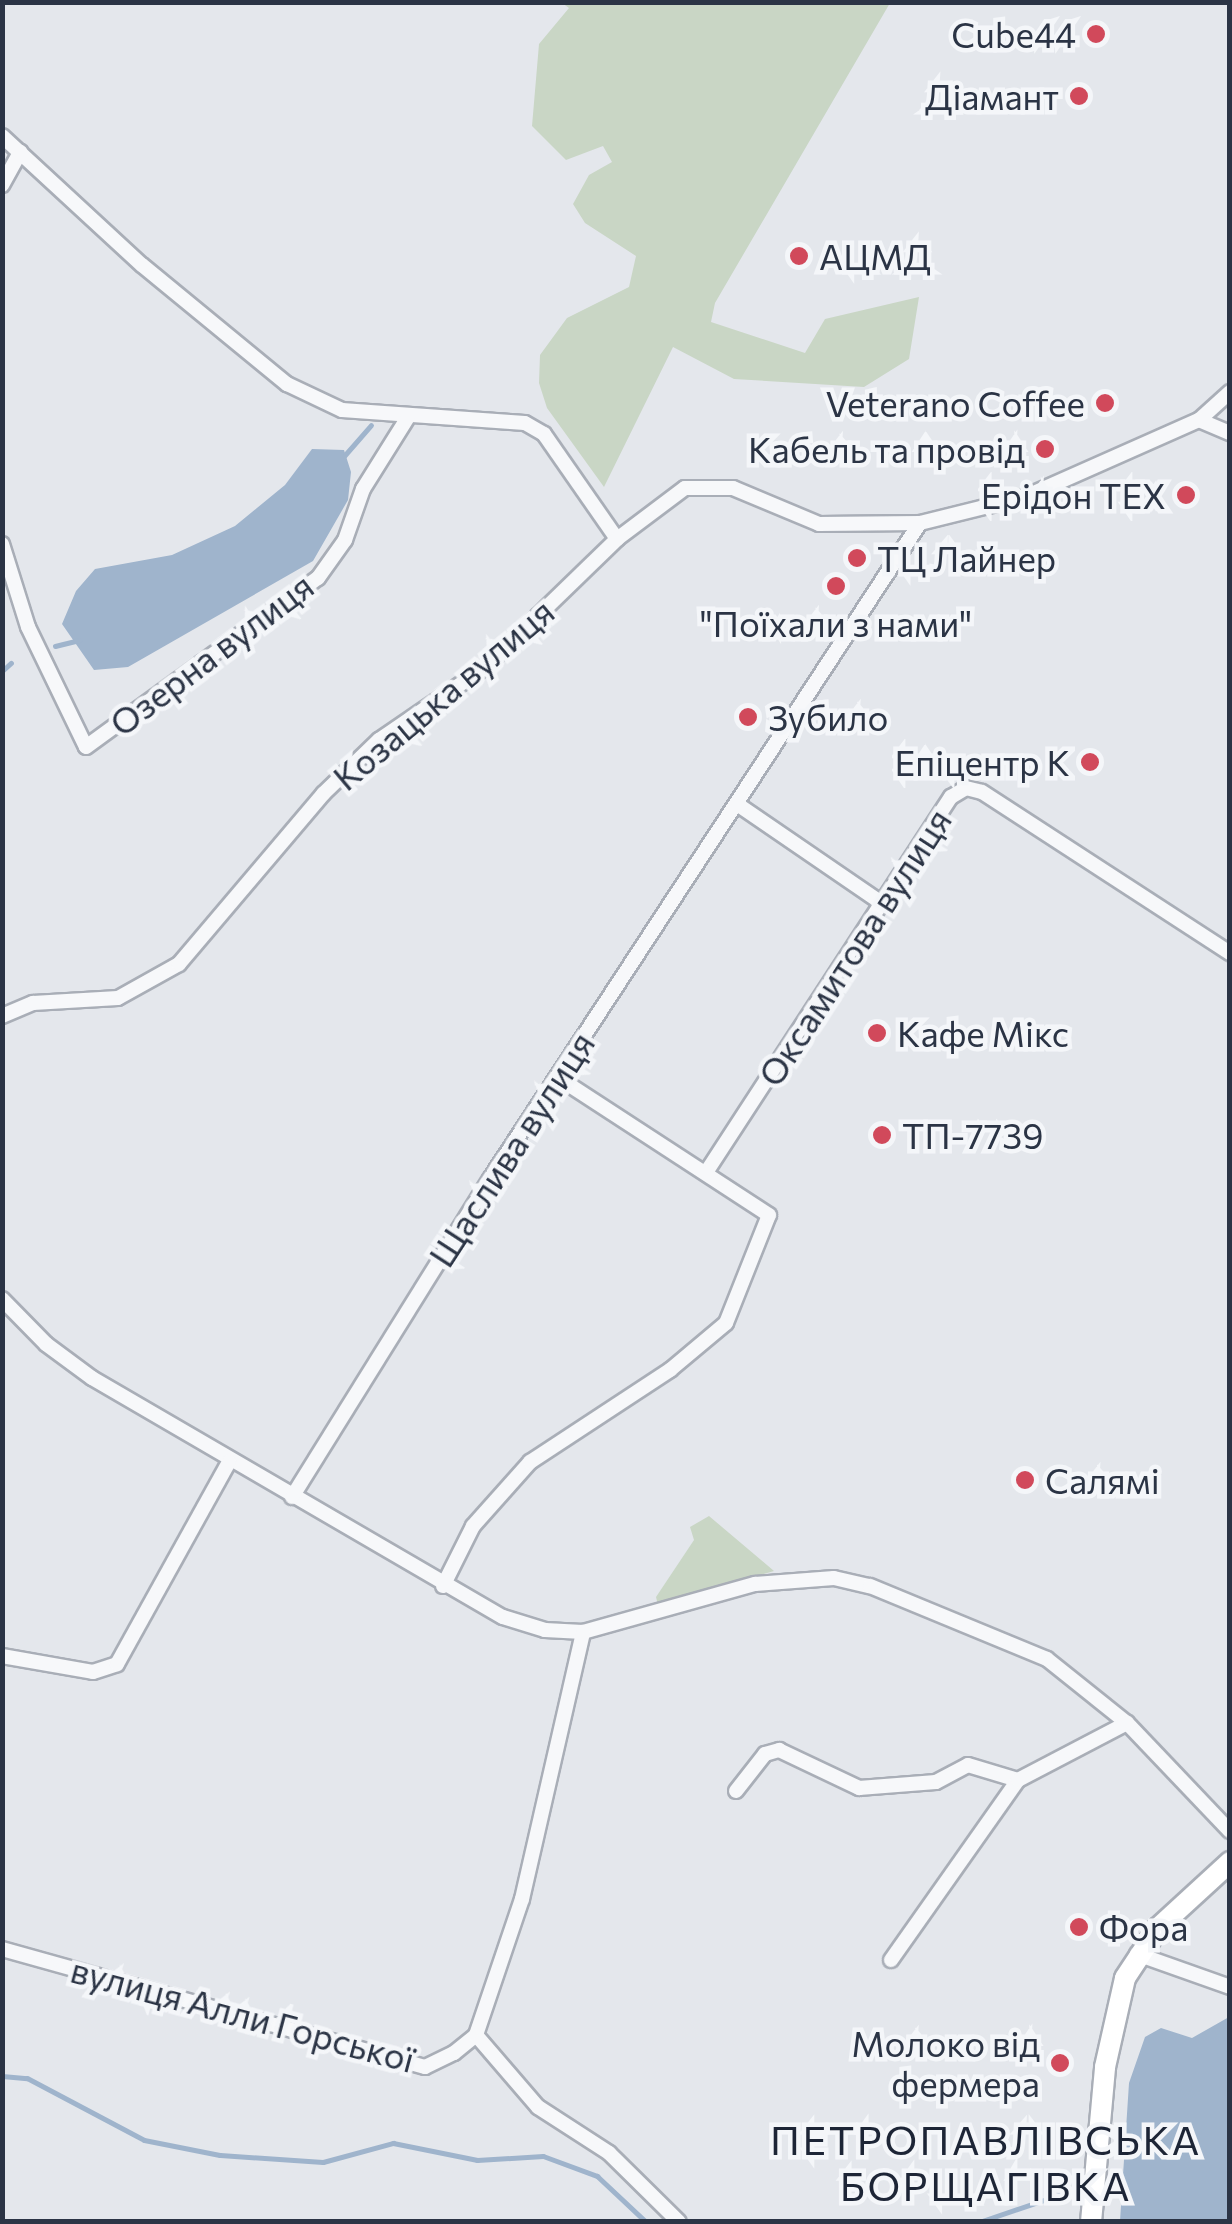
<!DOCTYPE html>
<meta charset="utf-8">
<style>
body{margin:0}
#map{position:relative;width:1232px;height:2224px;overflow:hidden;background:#e4e7ec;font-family:Commissioner,sans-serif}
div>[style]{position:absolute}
.green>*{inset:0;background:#c9d6c5}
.water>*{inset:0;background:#9fb4cc}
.stream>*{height:5px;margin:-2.5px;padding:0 2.5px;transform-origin:2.5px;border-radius:2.5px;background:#9fb4cc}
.roads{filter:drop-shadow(2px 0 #a9aeb7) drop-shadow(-2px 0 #a9aeb7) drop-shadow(0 2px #a9aeb7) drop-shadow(0 -2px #a9aeb7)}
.minor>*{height:14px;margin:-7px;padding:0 7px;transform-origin:7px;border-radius:7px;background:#f7f8fa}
.secondary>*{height:20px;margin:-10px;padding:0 10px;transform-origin:10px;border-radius:10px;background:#fff}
.dots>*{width:28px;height:28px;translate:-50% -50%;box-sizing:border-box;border:5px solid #f4f6f9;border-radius:50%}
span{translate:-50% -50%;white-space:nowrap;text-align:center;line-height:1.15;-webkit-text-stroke:9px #f4f6f9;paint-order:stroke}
.poi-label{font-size:35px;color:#2b3445}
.right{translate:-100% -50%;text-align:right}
.left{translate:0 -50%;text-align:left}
.street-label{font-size:35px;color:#2b3445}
.quarter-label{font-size:40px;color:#1d2536;letter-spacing:2.5px}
.frame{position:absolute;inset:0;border:5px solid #2b3445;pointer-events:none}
</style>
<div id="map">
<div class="green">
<div style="clip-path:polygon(562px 3px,890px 3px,715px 303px,711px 322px,805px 353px,825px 319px,919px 297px,909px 359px,864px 387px,734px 379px,673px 347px,604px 487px,547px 408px,539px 383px,540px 355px,567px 318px,629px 287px,636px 256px,585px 223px,573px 204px,589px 175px,612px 162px,603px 146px,566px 160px,532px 126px,539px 44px,569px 8px)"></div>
<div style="clip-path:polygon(709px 1516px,774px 1571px,658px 1605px,656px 1597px,694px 1540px,690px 1527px)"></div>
</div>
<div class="water">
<div style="clip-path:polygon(312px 449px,344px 450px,351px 472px,348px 500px,313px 561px,128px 667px,94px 670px,62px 624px,76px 591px,95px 569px,172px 555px,235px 526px,285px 485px)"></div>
<div style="clip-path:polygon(1229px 2017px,1229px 2221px,1120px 2221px,1129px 2083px,1145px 2037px,1161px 2028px,1192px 2038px)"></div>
</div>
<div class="stream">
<div style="left:344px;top:456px;width:41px;rotate:-48.9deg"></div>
<div style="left:55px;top:646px;width:25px;rotate:-14deg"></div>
<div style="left:2px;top:671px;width:12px;rotate:-42deg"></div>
<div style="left:2px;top:2076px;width:25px;rotate:5deg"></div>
<div style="left:27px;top:2078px;width:132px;rotate:27.9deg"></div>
<div style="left:144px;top:2140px;width:77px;rotate:11.2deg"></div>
<div style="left:220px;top:2155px;width:103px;rotate:3.9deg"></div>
<div style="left:323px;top:2162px;width:73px;rotate:-15.2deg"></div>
<div style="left:393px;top:2143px;width:86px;rotate:11.4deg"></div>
<div style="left:477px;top:2160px;width:66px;rotate:-3.5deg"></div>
<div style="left:543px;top:2156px;width:58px;rotate:20.3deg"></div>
<div style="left:597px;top:2176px;width:67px;rotate:43.2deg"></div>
<div style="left:1099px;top:2183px;width:30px;rotate:-12deg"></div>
<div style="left:979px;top:2222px;width:115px;rotate:-18.7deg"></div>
</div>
<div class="roads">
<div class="minor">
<div style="left:2px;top:136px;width:190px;rotate:42.7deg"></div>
<div style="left:142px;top:265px;width:188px;rotate:39.4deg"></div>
<div style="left:287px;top:384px;width:61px;rotate:25.3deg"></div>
<div style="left:342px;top:410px;width:183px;rotate:4.1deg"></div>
<div style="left:525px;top:423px;width:22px;rotate:30deg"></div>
<div style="left:544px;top:434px;width:128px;rotate:55.2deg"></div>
<div style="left:2px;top:185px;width:38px;rotate:-61deg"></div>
<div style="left:1199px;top:420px;width:42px;rotate:-42.1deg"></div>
<div style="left:2px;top:544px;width:87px;rotate:72.6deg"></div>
<div style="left:28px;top:627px;width:133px;rotate:64.2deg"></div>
<div style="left:86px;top:747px;width:287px;rotate:-36.1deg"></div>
<div style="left:318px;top:578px;width:47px;rotate:-54.6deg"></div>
<div style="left:345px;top:540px;width:54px;rotate:-70.6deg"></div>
<div style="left:363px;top:489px;width:85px;rotate:-58deg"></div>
<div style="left:737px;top:804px;width:177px;rotate:34.4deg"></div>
<div style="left:2px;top:1016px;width:34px;rotate:-23deg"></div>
<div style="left:33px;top:1003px;width:85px;rotate:-3.4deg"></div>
<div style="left:118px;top:998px;width:70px;rotate:-29.1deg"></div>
<div style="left:179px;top:964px;width:223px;rotate:-49.7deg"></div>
<div style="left:323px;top:794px;width:78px;rotate:-44deg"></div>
<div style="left:379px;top:740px;width:127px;rotate:-34.4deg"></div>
<div style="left:484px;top:668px;width:185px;rotate:-44.1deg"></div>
<div style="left:617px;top:539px;width:85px;rotate:-36.9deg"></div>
<div style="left:685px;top:488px;width:48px"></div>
<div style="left:733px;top:488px;width:93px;rotate:22.7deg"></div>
<div style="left:819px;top:524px;width:101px;rotate:-0.6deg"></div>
<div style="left:920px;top:523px;width:108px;rotate:-13.9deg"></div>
<div style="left:1025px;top:497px;width:190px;rotate:-23.9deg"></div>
<div style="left:1199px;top:420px;width:34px;rotate:23deg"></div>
<div style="left:707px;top:1171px;width:447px;rotate:-56.9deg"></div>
<div style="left:951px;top:797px;width:17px;rotate:-31deg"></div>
<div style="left:966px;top:788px;width:16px;rotate:14deg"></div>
<div style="left:982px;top:792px;width:296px;rotate:33deg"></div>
<div style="left:2px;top:1299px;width:63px;rotate:45.6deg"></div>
<div style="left:46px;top:1344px;width:57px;rotate:36.5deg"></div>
<div style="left:92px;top:1378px;width:475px;rotate:30.2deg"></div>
<div style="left:503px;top:1617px;width:44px;rotate:17.2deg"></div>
<div style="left:545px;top:1630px;width:38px;rotate:3deg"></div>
<div style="left:583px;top:1632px;width:179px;rotate:-15.6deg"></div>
<div style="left:755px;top:1584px;width:79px;rotate:-4.3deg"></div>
<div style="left:834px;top:1578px;width:37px;rotate:13deg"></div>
<div style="left:870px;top:1586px;width:191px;rotate:22.4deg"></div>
<div style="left:1047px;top:1659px;width:102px;rotate:38.7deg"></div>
<div style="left:1127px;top:1723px;width:149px;rotate:46.4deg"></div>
<div style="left:292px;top:1497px;width:375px;rotate:-58.1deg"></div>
<div style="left:490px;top:1179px;width:784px;rotate:-56.76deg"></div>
<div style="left:443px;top:1586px;width:67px;rotate:-63.4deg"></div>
<div style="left:473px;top:1526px;width:86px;rotate:-48.3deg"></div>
<div style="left:530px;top:1462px;width:168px;rotate:-33.3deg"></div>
<div style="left:670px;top:1370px;width:73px;rotate:-40deg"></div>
<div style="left:726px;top:1323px;width:116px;rotate:-68.3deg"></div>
<div style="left:769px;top:1215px;width:253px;rotate:-146.9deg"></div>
<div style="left:2px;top:1656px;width:92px;rotate:10deg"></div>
<div style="left:93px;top:1672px;width:25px;rotate:-18deg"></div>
<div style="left:117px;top:1664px;width:231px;rotate:-61deg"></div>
<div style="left:736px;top:1791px;width:47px;rotate:-51.9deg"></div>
<div style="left:765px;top:1754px;width:15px;rotate:-16deg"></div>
<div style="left:779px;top:1750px;width:89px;rotate:25.4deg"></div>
<div style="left:859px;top:1788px;width:77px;rotate:-4.5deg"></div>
<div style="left:936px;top:1782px;width:36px;rotate:-28deg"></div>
<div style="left:968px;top:1765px;width:52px;rotate:16.7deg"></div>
<div style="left:2px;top:1949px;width:439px;rotate:15.6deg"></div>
<div style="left:425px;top:2067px;width:32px;rotate:-26deg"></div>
<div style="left:454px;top:2053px;width:28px;rotate:-39deg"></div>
<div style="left:476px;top:2035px;width:144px;rotate:-71.3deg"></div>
<div style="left:522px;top:1899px;width:274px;rotate:-77.1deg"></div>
<div style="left:1137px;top:1954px;width:99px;rotate:19.5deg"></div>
<div style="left:891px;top:1960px;width:220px;rotate:-54.8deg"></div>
<div style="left:1018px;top:1780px;width:123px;rotate:-27.6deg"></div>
<div style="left:476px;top:2035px;width:95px;rotate:49.3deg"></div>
<div style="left:538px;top:2107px;width:85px;rotate:32.9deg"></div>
<div style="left:609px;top:2153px;width:98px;rotate:44.6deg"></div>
</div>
<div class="secondary">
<div style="left:1091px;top:2222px;width:156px;rotate:-84.8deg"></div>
<div style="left:1105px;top:2067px;width:91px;rotate:-77.3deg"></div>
<div style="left:1125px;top:1978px;width:60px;rotate:-56.6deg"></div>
<div style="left:1158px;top:1928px;width:98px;rotate:-42.5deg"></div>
</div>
</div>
<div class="dots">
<div style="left:1096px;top:34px;background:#d1495b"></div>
<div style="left:1079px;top:96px;background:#d1495b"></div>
<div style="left:799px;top:256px;background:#d1495b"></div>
<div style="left:1105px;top:403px;background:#d1495b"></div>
<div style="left:1045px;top:449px;background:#d1495b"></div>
<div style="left:1186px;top:495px;background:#d1495b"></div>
<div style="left:857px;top:558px;background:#d1495b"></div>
<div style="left:836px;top:586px;background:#d1495b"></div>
<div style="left:748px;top:717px;background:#d1495b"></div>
<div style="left:1090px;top:762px;background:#d1495b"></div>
<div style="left:877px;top:1033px;background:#d1495b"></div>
<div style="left:882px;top:1135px;background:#d1495b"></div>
<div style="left:1025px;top:1480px;background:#d1495b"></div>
<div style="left:1079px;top:1927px;background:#d1495b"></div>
<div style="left:1060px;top:2063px;background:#d1495b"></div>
</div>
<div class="poi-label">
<span class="right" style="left:1076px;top:34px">Cube44</span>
<span class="right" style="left:1059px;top:96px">Діамант</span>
<span class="left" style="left:819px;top:256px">АЦМД</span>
<span class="right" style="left:1085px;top:403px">Veterano Coffee</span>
<span class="right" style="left:1025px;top:449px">Кабель та провід</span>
<span class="right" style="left:1166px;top:495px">Ерідон ТЕХ</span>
<span class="left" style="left:877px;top:558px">ТЦ Лайнер</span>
<span style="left:836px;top:623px">"Поїхали з нами"</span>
<span class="left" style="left:768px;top:717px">Зубило</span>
<span class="right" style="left:1070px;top:762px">Епіцентр К</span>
<span class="left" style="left:897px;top:1033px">Кафе Мікс</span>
<span class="left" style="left:902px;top:1135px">ТП-7739</span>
<span class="left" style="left:1045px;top:1480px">Салямі</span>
<span class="left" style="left:1099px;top:1927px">Фора</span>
<span class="right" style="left:1040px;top:2063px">Молоко від<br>фермера</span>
</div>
<div class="street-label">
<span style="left:211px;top:654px;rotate:-37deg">Озерна вулиця</span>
<span style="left:443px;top:694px;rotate:-40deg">Козацька вулиця</span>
<span style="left:854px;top:947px;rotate:-57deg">Оксамитова вулиця</span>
<span style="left:511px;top:1149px;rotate:-57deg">Щаслива вулиця</span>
<span style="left:243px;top:2014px;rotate:15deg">вулиця Алли Горської</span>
</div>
<div class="quarter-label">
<span style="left:986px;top:2162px">ПЕТРОПАВЛІВСЬКА<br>БОРЩАГІВКА</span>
</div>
<div class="frame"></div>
</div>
